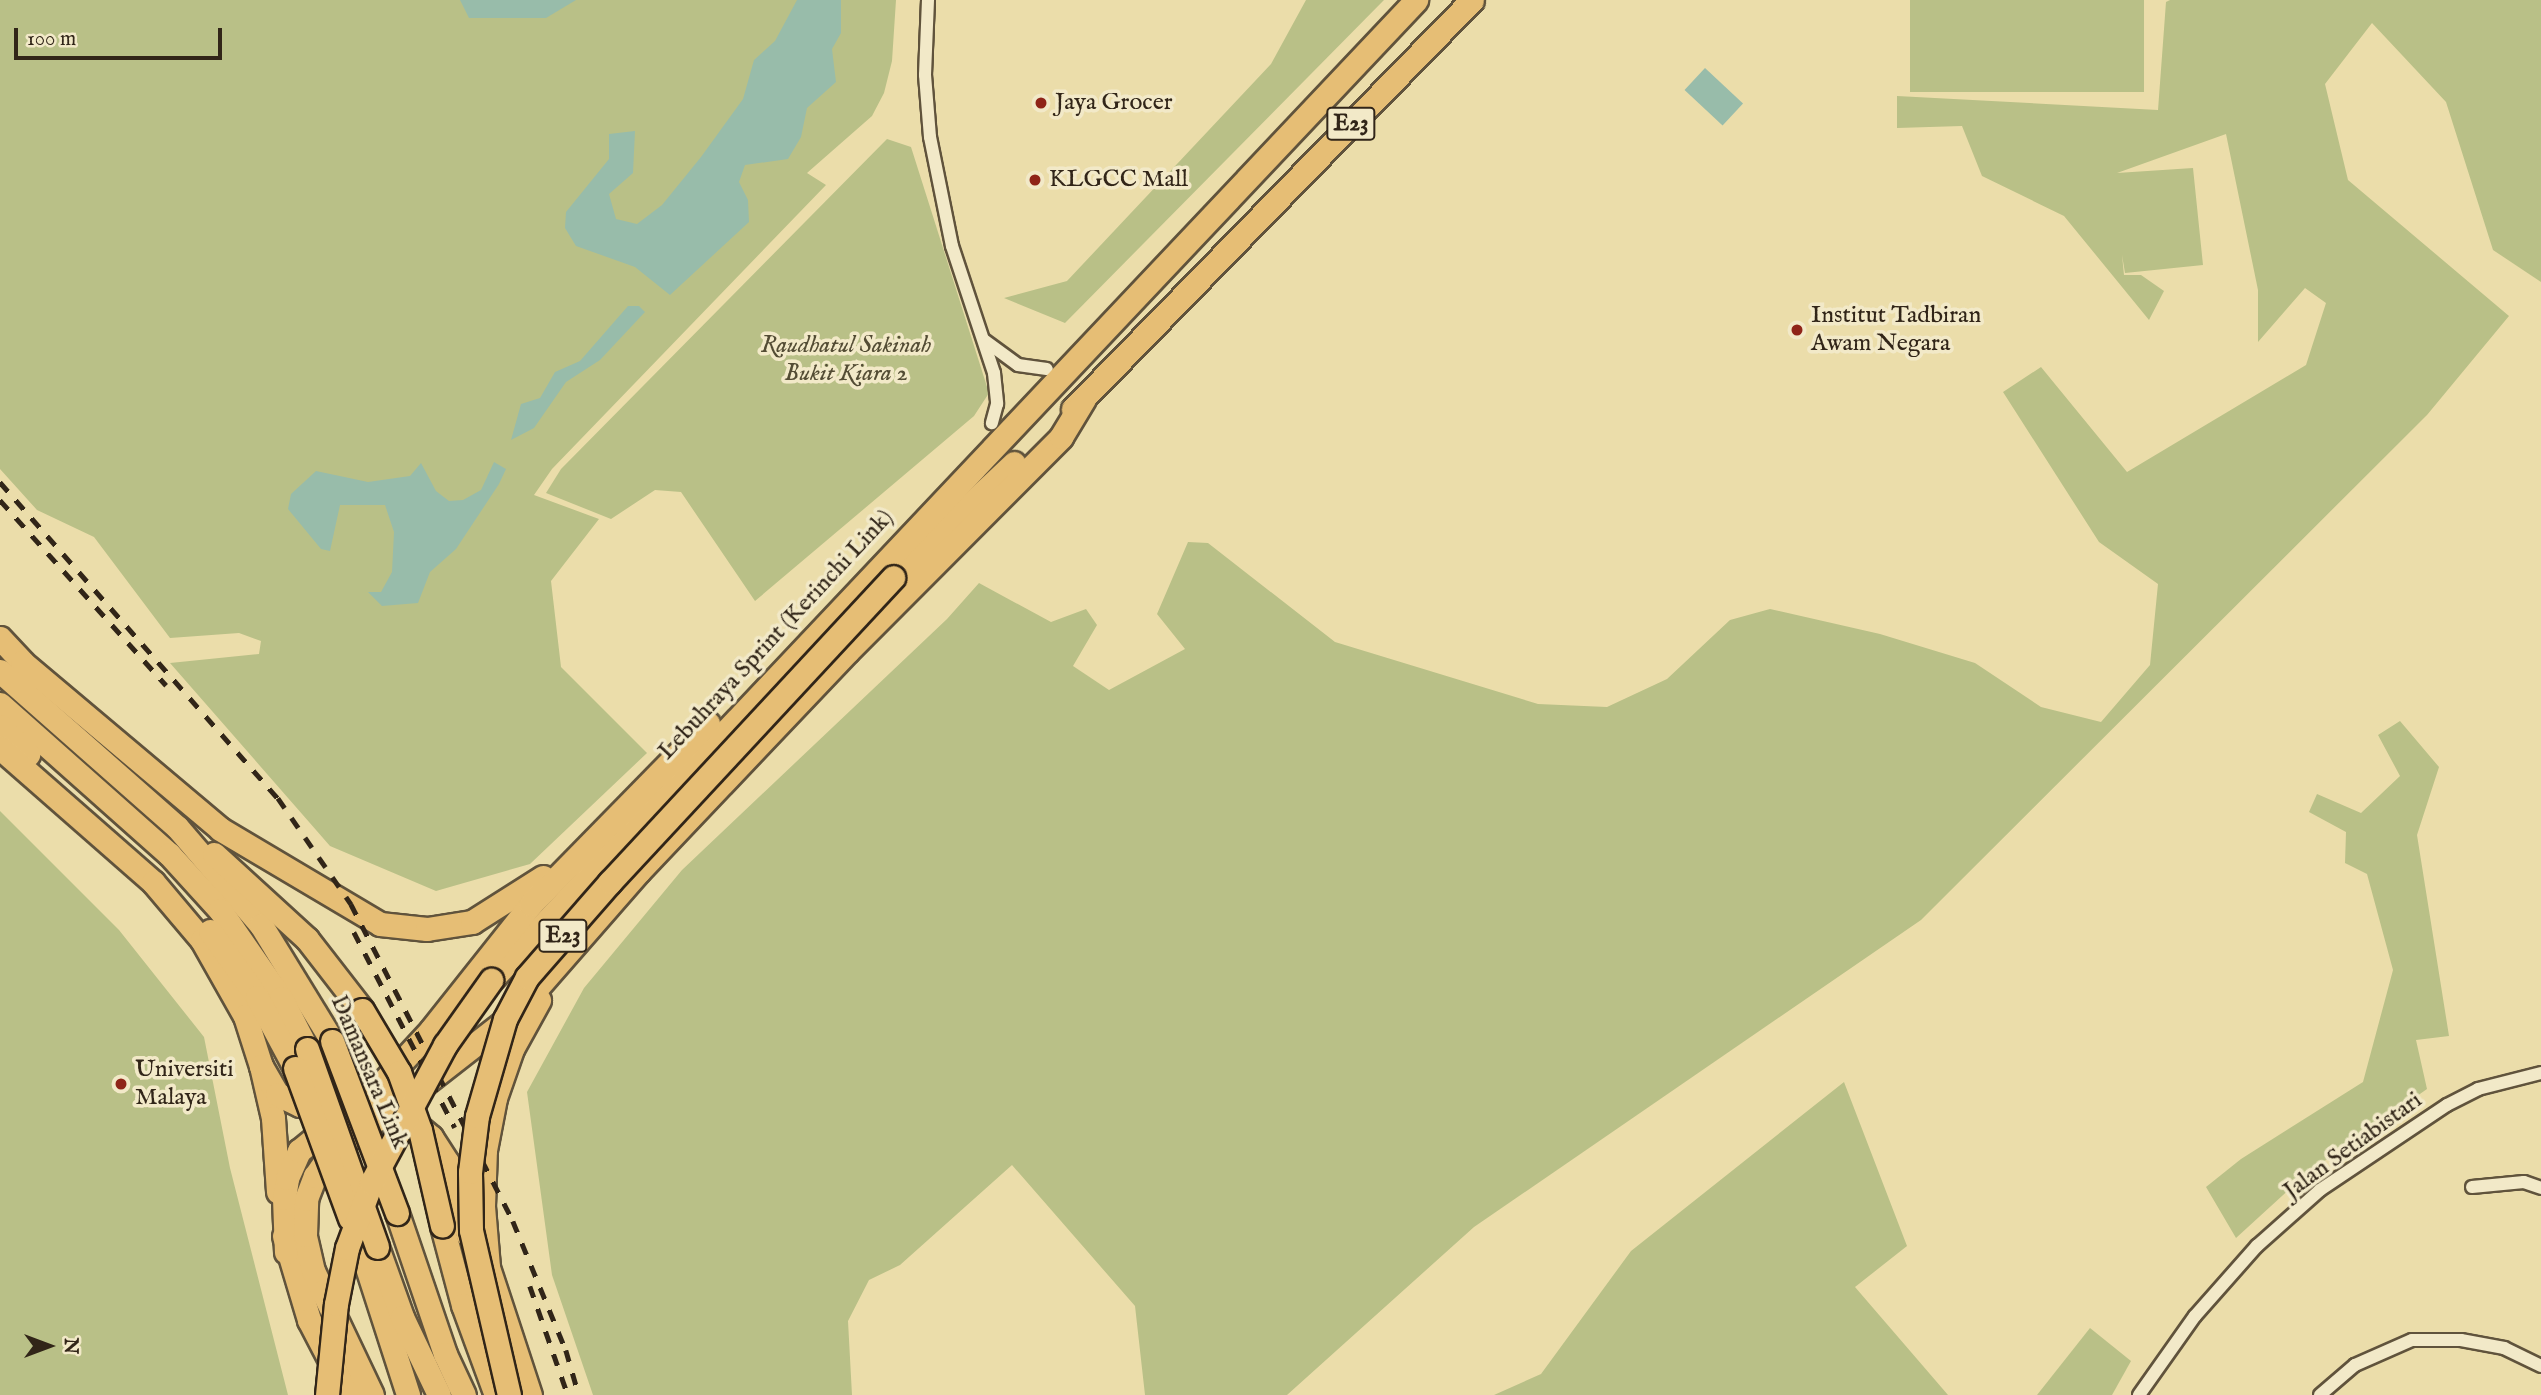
<!DOCTYPE html>
<style>
body{margin:0}
#map{position:relative;width:2541px;height:1395px;overflow:hidden;background:#ebddaa;font-family:"IM FELL English",serif}
div>[style]{position:absolute}
.green>*{inset:0;background:#b9c087;transform-origin:0 0}
.water>*{inset:0;background:#98bcaa;transform-origin:0 0}
.roads{filter:drop-shadow(2px 0 #60533c) drop-shadow(-2px 0 #60533c) drop-shadow(0 2px #60533c) drop-shadow(0 -2px #60533c)}
.street>*{height:12px;margin:-6px;padding:0 6px;transform-origin:6px;border-radius:6px;background:#f2e9c8}
.highway>*{height:23px;margin:-11.5px;padding:0 11.5px;transform-origin:11.5px;border-radius:11.5px;background:#e6be75}
.rail>*{height:4.5px;margin-top:-2.25px;transform-origin:0;background:repeating-linear-gradient(90deg,#312518 0 12px,transparent 0 24px)}
.bridges{filter:drop-shadow(2px 0 #312518) drop-shadow(-2px 0 #312518) drop-shadow(0 2px #312518) drop-shadow(0 -2px #312518)}
.highway-bridge>*{height:23px;margin:-11.5px;padding:0 11.5px;transform-origin:11.5px;border-radius:11.5px;background:#e6be75}
.dots>*{width:19px;height:19px;translate:-50% -50%;box-sizing:border-box;border:4px solid #f2e9c8;border-radius:50%}
span{translate:-50% -50%;white-space:nowrap;text-align:center;line-height:1.15;-webkit-text-stroke:7px #f2e9c8;paint-order:stroke}
.shield-label span{padding:2px 5px;background:#f2e9c8;border:2px solid;border-radius:5px;-webkit-text-stroke-width:0}
.shield-label{font-size:23px;color:#312518;font-weight:700}
.poi-label{font-size:24px;color:#312518}
.left{translate:0 -50%;text-align:left}
.park-label{font-size:24px;color:#534c34;font-style:italic}
.street-label{font-size:24px;color:#312518}
.north{position:absolute;left:14px;top:1311px;width:70px;height:70px;-webkit-text-stroke:5px #f2e9c8;paint-order:stroke;rotate:90deg;font-size:19px;font-weight:700;line-height:28px;text-align:center;color:#312518}
.north::after{content:'';display:block;margin:auto;width:24px;height:32px;background:#312518;clip-path:polygon(50% 0,100% 100%,50% 72%,0 100%)}
.scale{position:absolute;left:14px;top:28px;width:208px;height:32px;box-sizing:border-box;border:4px solid #312518;border-top:0;padding-left:9px;font-size:21px;line-height:24px;white-space:nowrap;color:#312518;-webkit-text-stroke:5px #f2e9c8;paint-order:stroke}
</style>
<div id="map">
<div class="green">
<div style="clip-path:polygon(0 0,896px 0,892px 61px,884px 93px,872px 116px,807px 173px,826px 185px,552px 469px,534px 495px,599px 519px,551px 581px,561px 667px,647px 753px,530px 864px,436px 891px,330px 846px,170px 663px,259px 654px,261px 641px,239px 633px,170px 638px,94px 537px,37px 510px,0 469px)"></div>
<div style="clip-path:polygon(1306px 0,1384px 0,1065px 323px,1004px 298px,1067px 281px,1271px 64px)"></div>
<div style="left:1910px;top:0;width:234px;height:92px"></div>
<div style="clip-path:polygon(2170px 0,2541px 0,2541px 282px,2493px 250px,2446px 102px,2372px 23px,2325px 84px,2348px 180px,2509px 316px,2427px 415px,1921px 920px,1474px 1227px,1287px 1395px,1145px 1395px,1135px 1306px,1012px 1165px,900px 1265px,869px 1280px,848px 1321px,852px 1395px,593px 1395px,552px 1275px,527px 1092px,584px 988px,682px 870px,947px 619px,979px 583px,1051px 622px,1086px 609px,1097px 625px,1073px 666px,1109px 690px,1185px 649px,1157px 614px,1188px 542px,1208px 543px,1335px 642px,1538px 704px,1607px 707px,1667px 679px,1730px 620px,1770px 609px,1880px 634px,1975px 663px,2041px 707px,2101px 722px,2150px 665px,2158px 584px,2099px 542px,2003px 392px,2041px 367px,2127px 472px,2306px 365px,2326px 303px,2305px 288px,2258px 342px,2258px 290px,2226px 134px,2117px 173px,2193px 168px,2203px 265px,2125px 273px,2122px 255px,2124px 275px,2141px 275px,2164px 291px,2149px 320px,2064px 216px,1982px 176px,1962px 126px,1897px 128px,1897px 96px,2158px 110px,2166px 2px)"></div>
<div style="clip-path:polygon(887px 139px,911px 147px,989px 393px,974px 416px,755px 601px,681px 492px,655px 490px,611px 519px,546px 493px,561px 469px)"></div>
<div style="clip-path:polygon(2400px 721px,2439px 767px,2417px 835px,2449px 1036px,2416px 1040px,2427px 1089px,2306px 1174px,2236px 1238px,2206px 1187px,2241px 1159px,2363px 1082px,2393px 970px,2367px 874px,2345px 863px,2346px 832px,2309px 812px,2317px 794px,2361px 813px,2400px 776px,2378px 735px)"></div>
<div style="clip-path:polygon(0 811px,119px 930px,204px 1037px,230px 1168px,288px 1395px,0 1395px)"></div>
<div style="clip-path:polygon(1844px 1082px,1907px 1246px,1855px 1287px,1948px 1395px,1494px 1395px,1541px 1374px,1631px 1251px)"></div>
<div style="clip-path:polygon(2090px 1328px,2131px 1361px,2112px 1395px,2037px 1395px)"></div>
</div>
<div class="water">
<div style="clip-path:polygon(460px 0,576px 0,546px 18px,469px 18px)"></div>
<div style="clip-path:polygon(797px 0,841px 0,841px 33px,832px 49px,836px 82px,807px 108px,801px 137px,788px 159px,745px 165px,739px 182px,748px 200px,749px 222px,670px 295px,635px 267px,576px 246px,565px 228px,566px 212px,609px 159px,609px 134px,635px 131px,633px 173px,609px 194px,616px 219px,637px 224px,662px 205px,701px 157px,743px 99px,754px 60px,775px 41px)"></div>
<div style="left:1705px;top:68px;width:52px;height:30px;rotate:43deg"></div>
<div style="clip-path:polygon(628px 306px,639px 306px,645px 312px,600px 360px,566px 382px,534px 428px,511px 440px,521px 404px,540px 398px,555px 372px,580px 361px)"></div>
<div style="clip-path:polygon(494px 462px,506px 469px,499px 484px,456px 549px,430px 572px,418px 603px,382px 606px,368px 592px,381px 592px,392px 572px,394px 532px,385px 505px,340px 505px,330px 551px,321px 549px,288px 509px,291px 494px,316px 471px,368px 482px,410px 476px,421px 463px,436px 491px,449px 501px,463px 500px,481px 490px)"></div>
</div>
<div class="roads">
<div class="street">
<div style="left:928px;top:0;width:75px;rotate:92.3deg"></div>
<div style="left:925px;top:75px;width:62px;rotate:85.4deg"></div>
<div style="left:930px;top:137px;width:111px;rotate:78.6deg"></div>
<div style="left:952px;top:246px;width:134px;rotate:71.7deg"></div>
<div style="left:994px;top:373px;width:31px;rotate:84deg"></div>
<div style="left:997px;top:404px;width:20px;rotate:105deg"></div>
<div style="left:984px;top:340px;width:42px;rotate:36.3deg"></div>
<div style="left:1018px;top:365px;width:29px;rotate:8deg"></div>
<div style="left:2472px;top:1187px;width:52px;rotate:-5.5deg"></div>
<div style="left:2524px;top:1182px;width:18px;rotate:19deg"></div>
<div style="left:2139px;top:1395px;width:97px;rotate:-54.7deg"></div>
<div style="left:2195px;top:1316px;width:94px;rotate:-48.5deg"></div>
<div style="left:2257px;top:1246px;width:84px;rotate:-41.6deg"></div>
<div style="left:2320px;top:1190px;width:153px;rotate:-33.8deg"></div>
<div style="left:2447px;top:1105px;width:35px;rotate:-27deg"></div>
<div style="left:2478px;top:1089px;width:65px;rotate:-14.3deg"></div>
<div style="left:2320px;top:1395px;width:46px;rotate:-40.6deg"></div>
<div style="left:2355px;top:1365px;width:62px;rotate:-23.7deg"></div>
<div style="left:2412px;top:1340px;width:49px"></div>
<div style="left:2461px;top:1340px;width:44px;rotate:10.5deg"></div>
<div style="left:2504px;top:1348px;width:41px;rotate:25.9deg"></div>
</div>
<div class="highway">
<div style="left:1073px;top:409px;width:571px;rotate:-45.71deg"></div>
<div style="left:893px;top:577px;width:166px;rotate:-43.3deg"></div>
<div style="left:0;top:638px;width:33px;rotate:47deg"></div>
<div style="left:22px;top:662px;width:259px;rotate:40.1deg"></div>
<div style="left:220px;top:829px;width:186px;rotate:30.7deg"></div>
<div style="left:380px;top:924px;width:47px;rotate:6.1deg"></div>
<div style="left:427px;top:929px;width:46px;rotate:-8.8deg"></div>
<div style="left:472px;top:922px;width:84px;rotate:-32.4deg"></div>
<div style="left:0;top:671px;width:236px;rotate:41.4deg"></div>
<div style="left:177px;top:827px;width:129px;rotate:49.4deg"></div>
<div style="left:261px;top:925px;width:136px;rotate:58.5deg"></div>
<div style="left:0;top:704px;width:226px;rotate:41.6deg"></div>
<div style="left:169px;top:854px;width:76px;rotate:47.7deg"></div>
<div style="left:220px;top:910px;width:107px;rotate:55.3deg"></div>
<div style="left:281px;top:998px;width:57px;rotate:63deg"></div>
<div style="left:0;top:726px;width:40px;rotate:45deg"></div>
<div style="left:0;top:748px;width:203px;rotate:41.2deg"></div>
<div style="left:153px;top:882px;width:76px;rotate:49.8deg"></div>
<div style="left:202px;top:940px;width:87px;rotate:60.5deg"></div>
<div style="left:245px;top:1016px;width:52px;rotate:72.3deg"></div>
<div style="left:261px;top:1066px;width:53px;rotate:77deg"></div>
<div style="left:273px;top:1118px;width:74px;rotate:86.1deg"></div>
<div style="left:214px;top:854px;width:126px;rotate:42.4deg"></div>
<div style="left:307px;top:939px;width:90px;rotate:52.2deg"></div>
<div style="left:210px;top:931px;width:81px;rotate:54.5deg"></div>
<div style="left:257px;top:997px;width:81px;rotate:61.8deg"></div>
<div style="left:491px;top:980px;width:1348px;rotate:-46.65deg"></div>
<div style="left:261px;top:1066px;width:32px;rotate:60deg"></div>
<div style="left:277px;top:1094px;width:25px;rotate:26deg"></div>
<div style="left:300px;top:1105px;width:24px;rotate:9deg"></div>
<div style="left:360px;top:1106px;width:56px;rotate:-14.5deg"></div>
<div style="left:414px;top:1092px;width:128px;rotate:-38deg"></div>
<div style="left:515px;top:1013px;width:189px;rotate:-48.9deg"></div>
<div style="left:639px;top:871px;width:303px;rotate:-46.5deg"></div>
<div style="left:848px;top:651px;width:302px;rotate:-45.1deg"></div>
<div style="left:1061px;top:437px;width:44px;rotate:-58.8deg"></div>
<div style="left:397px;top:1213px;width:149px;rotate:71.2deg"></div>
<div style="left:445px;top:1354px;width:45px;rotate:65.1deg"></div>
<div style="left:351px;top:1218px;width:186px;rotate:72.1deg"></div>
<div style="left:442px;top:1226px;width:82px;rotate:75.1deg"></div>
<div style="left:463px;top:1305px;width:96px;rotate:69.9deg"></div>
<div style="left:284px;top:1236px;width:88px;rotate:73.4deg"></div>
<div style="left:309px;top:1320px;width:85px;rotate:62.5deg"></div>
<div style="left:377px;top:1247px;width:74px;rotate:70.3deg"></div>
<div style="left:402px;top:1317px;width:86px;rotate:64.6deg"></div>
<div style="left:286px;top:1252px;width:54px;rotate:-92.1deg"></div>
<div style="left:284px;top:1198px;width:20px;rotate:-81deg"></div>
<div style="left:287px;top:1178px;width:30px;rotate:-66deg"></div>
<div style="left:299px;top:1151px;width:106px;rotate:-39.3deg"></div>
<div style="left:381px;top:1084px;width:74px;rotate:-47.2deg"></div>
<div style="left:431px;top:1030px;width:161px;rotate:-51.6deg"></div>
<div style="left:531px;top:904px;width:253px;rotate:-45.6deg"></div>
<div style="left:372px;top:1395px;width:137px;rotate:-115.4deg"></div>
<div style="left:313px;top:1271px;width:37px;rotate:-103deg"></div>
<div style="left:305px;top:1235px;width:36px;rotate:-88deg"></div>
<div style="left:306px;top:1199px;width:25px;rotate:-69deg"></div>
<div style="left:315px;top:1176px;width:24px;rotate:-55deg"></div>
<div style="left:329px;top:1156px;width:49px;rotate:-40.9deg"></div>
<div style="left:366px;top:1124px;width:21px;rotate:-23deg"></div>
<div style="left:385px;top:1116px;width:27px;rotate:10deg"></div>
<div style="left:412px;top:1121px;width:25px;rotate:40deg"></div>
<div style="left:431px;top:1137px;width:30px;rotate:57deg"></div>
<div style="left:447px;top:1162px;width:76px;rotate:74deg"></div>
<div style="left:530px;top:1395px;width:135px;rotate:-108.2deg"></div>
<div style="left:488px;top:1267px;width:61px;rotate:-94.7deg"></div>
<div style="left:483px;top:1206px;width:56px;rotate:-88deg"></div>
<div style="left:485px;top:1150px;width:53px;rotate:-79.1deg"></div>
<div style="left:495px;top:1098px;width:52px;rotate:-70.9deg"></div>
<div style="left:512px;top:1049px;width:56px;rotate:-61.1deg"></div>
</div>
</div>
<div class="rail">
<div style="left:0;top:482px;width:421px;rotate:48.7deg"></div>
<div style="left:278px;top:798px;width:129px;rotate:55.4deg"></div>
<div style="left:351px;top:904px;width:356px;rotate:62.9deg"></div>
<div style="left:513px;top:1221px;width:139px;rotate:67.7deg"></div>
<div style="left:566px;top:1350px;width:47px;rotate:73.9deg"></div>
<div style="left:0;top:500px;width:249px;rotate:48.1deg"></div>
<div style="left:354px;top:932px;width:220px;rotate:62.7deg"></div>
<div style="left:530px;top:1286px;width:115px;rotate:70.8deg"></div>
</div>
<div class="bridges">
<div class="highway-bridge">
<div style="left:362px;top:1010px;width:72px;rotate:59.2deg"></div>
<div style="left:399px;top:1072px;width:62px;rotate:70.1deg"></div>
<div style="left:420px;top:1130px;width:98px;rotate:77.1deg"></div>
<div style="left:332px;top:1041px;width:184px;rotate:69.3deg"></div>
<div style="left:307px;top:1049px;width:210px;rotate:70.5deg"></div>
<div style="left:295px;top:1068px;width:160px;rotate:69.9deg"></div>
<div style="left:327px;top:1395px;width:91px;rotate:-84.4deg"></div>
<div style="left:336px;top:1304px;width:57px;rotate:-78.9deg"></div>
<div style="left:347px;top:1248px;width:69px;rotate:-69.7deg"></div>
<div style="left:371px;top:1183px;width:157px;rotate:-61.8deg"></div>
<div style="left:445px;top:1045px;width:80px;rotate:-54.7deg"></div>
<div style="left:509px;top:1395px;width:169px;rotate:-103deg"></div>
<div style="left:471px;top:1230px;width:58px;rotate:-91deg"></div>
<div style="left:470px;top:1172px;width:56px;rotate:-82.9deg"></div>
<div style="left:477px;top:1116px;width:101px;rotate:-73.9deg"></div>
<div style="left:505px;top:1019px;width:47px;rotate:-62.4deg"></div>
<div style="left:527px;top:977px;width:126px;rotate:-48.9deg"></div>
<div style="left:610px;top:882px;width:416px;rotate:-47.1deg"></div>
</div>
</div>
<div class="dots">
<div style="left:1041px;top:103px;background:#8f2418"></div>
<div style="left:1035px;top:180px;background:#8f2418"></div>
<div style="left:1797px;top:330px;background:#8f2418"></div>
<div style="left:121px;top:1084px;background:#8f2418"></div>
</div>
<div class="shield-label">
<span style="left:1351px;top:124px">E23</span>
<span style="left:563px;top:936px">E23</span>
</div>
<div class="poi-label">
<span class="left" style="left:1055px;top:103px">Jaya Grocer</span>
<span class="left" style="left:1049px;top:180px">KLGCC Mall</span>
<span class="left" style="left:1811px;top:330px">Institut Tadbiran<br>Awam Negara</span>
<span class="left" style="left:135px;top:1084px">Universiti<br>Malaya</span>
</div>
<div class="park-label">
<span style="left:846px;top:360px">Raudhatul Sakinah<br>Bukit Kiara 2</span>
</div>
<div class="street-label">
<span style="left:776px;top:635px;rotate:-47deg">Lebuhraya Sprint (Kerinchi Link)</span>
<span style="left:369px;top:1072px;rotate:67deg">Damansara Link</span>
<span style="left:2353px;top:1146px;rotate:-36deg">Jalan Setiabistari</span>
</div>
<div class="north">N</div>
<div class="scale">100 m</div>
</div>
